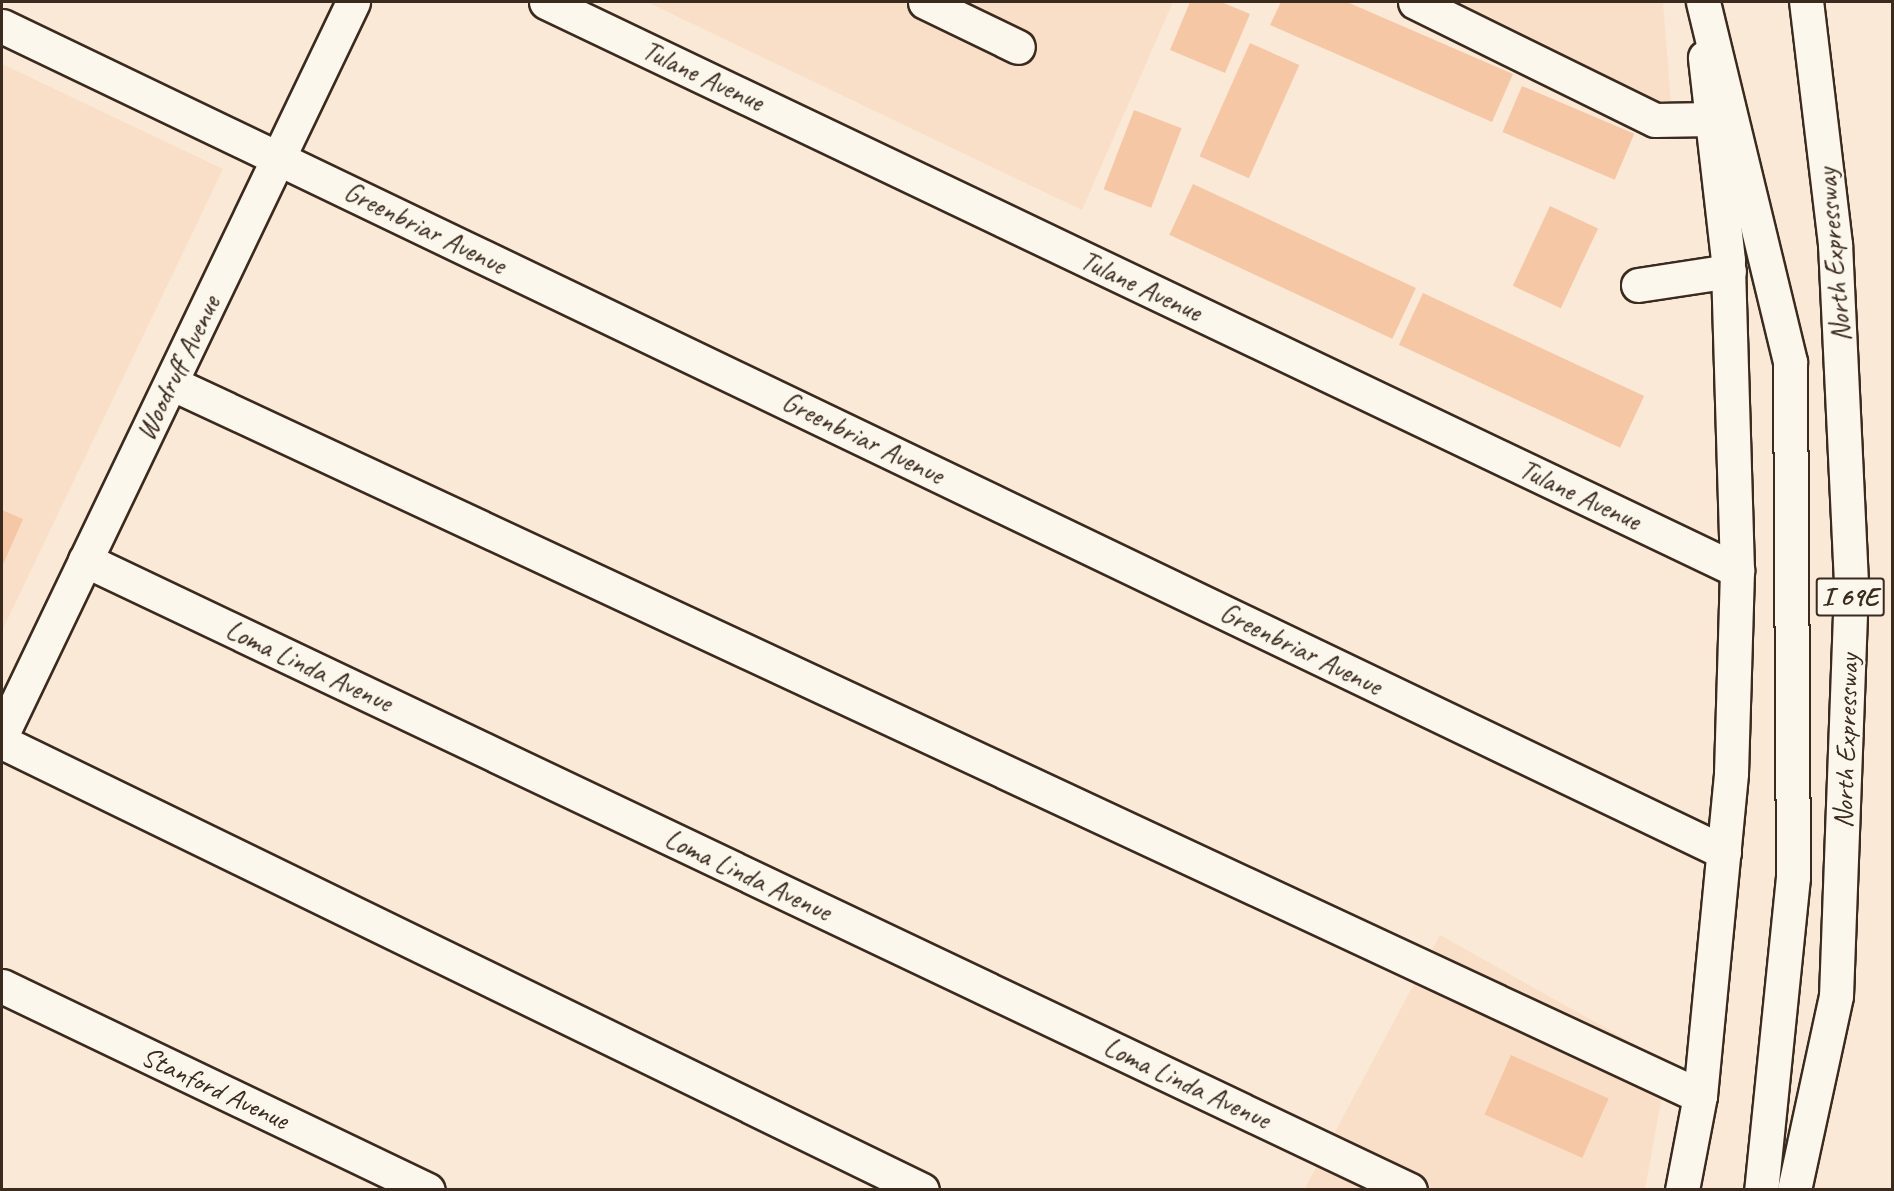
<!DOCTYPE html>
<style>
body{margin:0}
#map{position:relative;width:1894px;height:1191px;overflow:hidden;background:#fae9d7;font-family:Caveat,sans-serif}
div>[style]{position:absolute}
.built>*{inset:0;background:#f9dfc8}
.building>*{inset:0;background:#f6c7a5;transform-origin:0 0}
.roads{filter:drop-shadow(2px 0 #3b2a1e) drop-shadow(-2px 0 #3b2a1e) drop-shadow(0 2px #3b2a1e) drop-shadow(0 -2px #3b2a1e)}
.minor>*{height:33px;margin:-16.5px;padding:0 16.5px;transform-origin:16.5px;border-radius:16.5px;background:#fbf7ec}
.major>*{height:33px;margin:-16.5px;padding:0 16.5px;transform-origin:16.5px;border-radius:16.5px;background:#fbf7ec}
.highway>*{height:33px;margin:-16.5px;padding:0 16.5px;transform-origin:16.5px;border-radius:16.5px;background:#fbf7ec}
span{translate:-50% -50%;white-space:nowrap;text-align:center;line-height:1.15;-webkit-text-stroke:4.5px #fbf7ec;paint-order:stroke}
.shield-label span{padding:2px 4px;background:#fbf7ec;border:2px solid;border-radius:4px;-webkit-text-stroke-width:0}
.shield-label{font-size:27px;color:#3b2a1e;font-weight:700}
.street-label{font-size:28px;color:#3b2a1e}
.frame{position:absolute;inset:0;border:3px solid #3b2a1e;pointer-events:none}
</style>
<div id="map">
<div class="built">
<div style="clip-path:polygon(647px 2px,1173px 2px,1082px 210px)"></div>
<div style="clip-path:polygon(1425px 2px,1663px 2px,1673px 128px)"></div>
<div style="clip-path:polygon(2px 64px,223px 169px,2px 631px)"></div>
<div style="clip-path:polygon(1440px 935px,1668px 1063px,1645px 1189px,1304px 1190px)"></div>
</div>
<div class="building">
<div style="clip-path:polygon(1190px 2px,1221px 2px,1250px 14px,1225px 73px,1170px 50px)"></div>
<div style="clip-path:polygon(1281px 2px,1347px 2px,1513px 74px,1492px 122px,1270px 25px)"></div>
<div style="left:1250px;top:43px;width:54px;height:124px;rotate:24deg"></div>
<div style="left:1522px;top:86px;width:122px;height:50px;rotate:23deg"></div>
<div style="left:1134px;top:110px;width:51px;height:85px;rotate:21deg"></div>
<div style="left:1193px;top:184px;width:246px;height:56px;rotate:25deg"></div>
<div style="left:1550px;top:206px;width:53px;height:88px;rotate:25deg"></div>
<div style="left:1423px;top:293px;width:244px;height:57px;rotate:25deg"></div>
<div style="clip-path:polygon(2px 510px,23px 519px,2px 567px)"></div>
<div style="left:1511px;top:1055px;width:107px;height:65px;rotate:24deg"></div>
</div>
<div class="roads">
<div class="minor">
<div style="left:546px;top:2px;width:1320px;rotate:25.5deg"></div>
<div style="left:925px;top:2px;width:103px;rotate:25.8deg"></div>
<div style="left:1415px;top:2px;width:267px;rotate:26.2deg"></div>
<div style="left:1655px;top:120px;width:57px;rotate:-1deg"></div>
<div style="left:2px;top:26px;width:1910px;rotate:25.63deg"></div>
<div style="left:1638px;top:285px;width:92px;rotate:-8.7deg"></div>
<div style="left:171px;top:383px;width:1687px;rotate:25deg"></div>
<div style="left:85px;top:560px;width:1467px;rotate:25.43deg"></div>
<div style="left:2px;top:734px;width:812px;rotate:-64.38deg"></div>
<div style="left:2px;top:742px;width:1023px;rotate:25.96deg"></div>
<div style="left:2px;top:986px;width:472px;rotate:25.6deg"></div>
</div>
<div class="major">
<div style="left:1682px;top:1190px;width:96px;rotate:-79.2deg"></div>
<div style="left:1700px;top:1096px;width:324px;rotate:-84.5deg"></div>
<div style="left:1731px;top:773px;width:203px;rotate:-88.3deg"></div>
<div style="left:1737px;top:570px;width:310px;rotate:-91.7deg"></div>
<div style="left:1728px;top:260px;width:204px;rotate:-96.5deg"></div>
</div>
<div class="highway">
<div style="left:1703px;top:2px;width:370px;rotate:76.4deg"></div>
<div style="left:1790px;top:362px;width:515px;rotate:89.67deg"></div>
<div style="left:1793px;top:877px;width:315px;rotate:95.8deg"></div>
<div style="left:1794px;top:1190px;width:198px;rotate:-77.8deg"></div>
<div style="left:1836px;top:996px;width:413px;rotate:-87.9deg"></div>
<div style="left:1851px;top:583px;width:339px;rotate:-92.7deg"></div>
<div style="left:1835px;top:244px;width:244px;rotate:-96.8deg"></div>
</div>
</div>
<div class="shield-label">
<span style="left:1850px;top:597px">I 69E</span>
</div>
<div class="street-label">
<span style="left:703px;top:76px;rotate:25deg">Tulane Avenue</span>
<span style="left:425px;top:228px;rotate:26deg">Greenbriar Avenue</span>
<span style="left:1834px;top:255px;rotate:-95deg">North Expressway</span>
<span style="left:1141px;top:286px;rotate:25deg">Tulane Avenue</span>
<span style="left:178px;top:368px;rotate:-64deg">Woodruff Avenue</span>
<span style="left:863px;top:438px;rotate:26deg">Greenbriar Avenue</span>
<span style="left:1580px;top:495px;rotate:25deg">Tulane Avenue</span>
<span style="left:1301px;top:649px;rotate:26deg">Greenbriar Avenue</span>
<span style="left:309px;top:666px;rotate:25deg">Loma Linda Avenue</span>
<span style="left:1846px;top:741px;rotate:-88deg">North Expressway</span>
<span style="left:748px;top:875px;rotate:25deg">Loma Linda Avenue</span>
<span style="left:1187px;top:1083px;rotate:25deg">Loma Linda Avenue</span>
<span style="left:215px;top:1088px;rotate:25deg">Stanford Avenue</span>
</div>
<div class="frame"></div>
</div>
